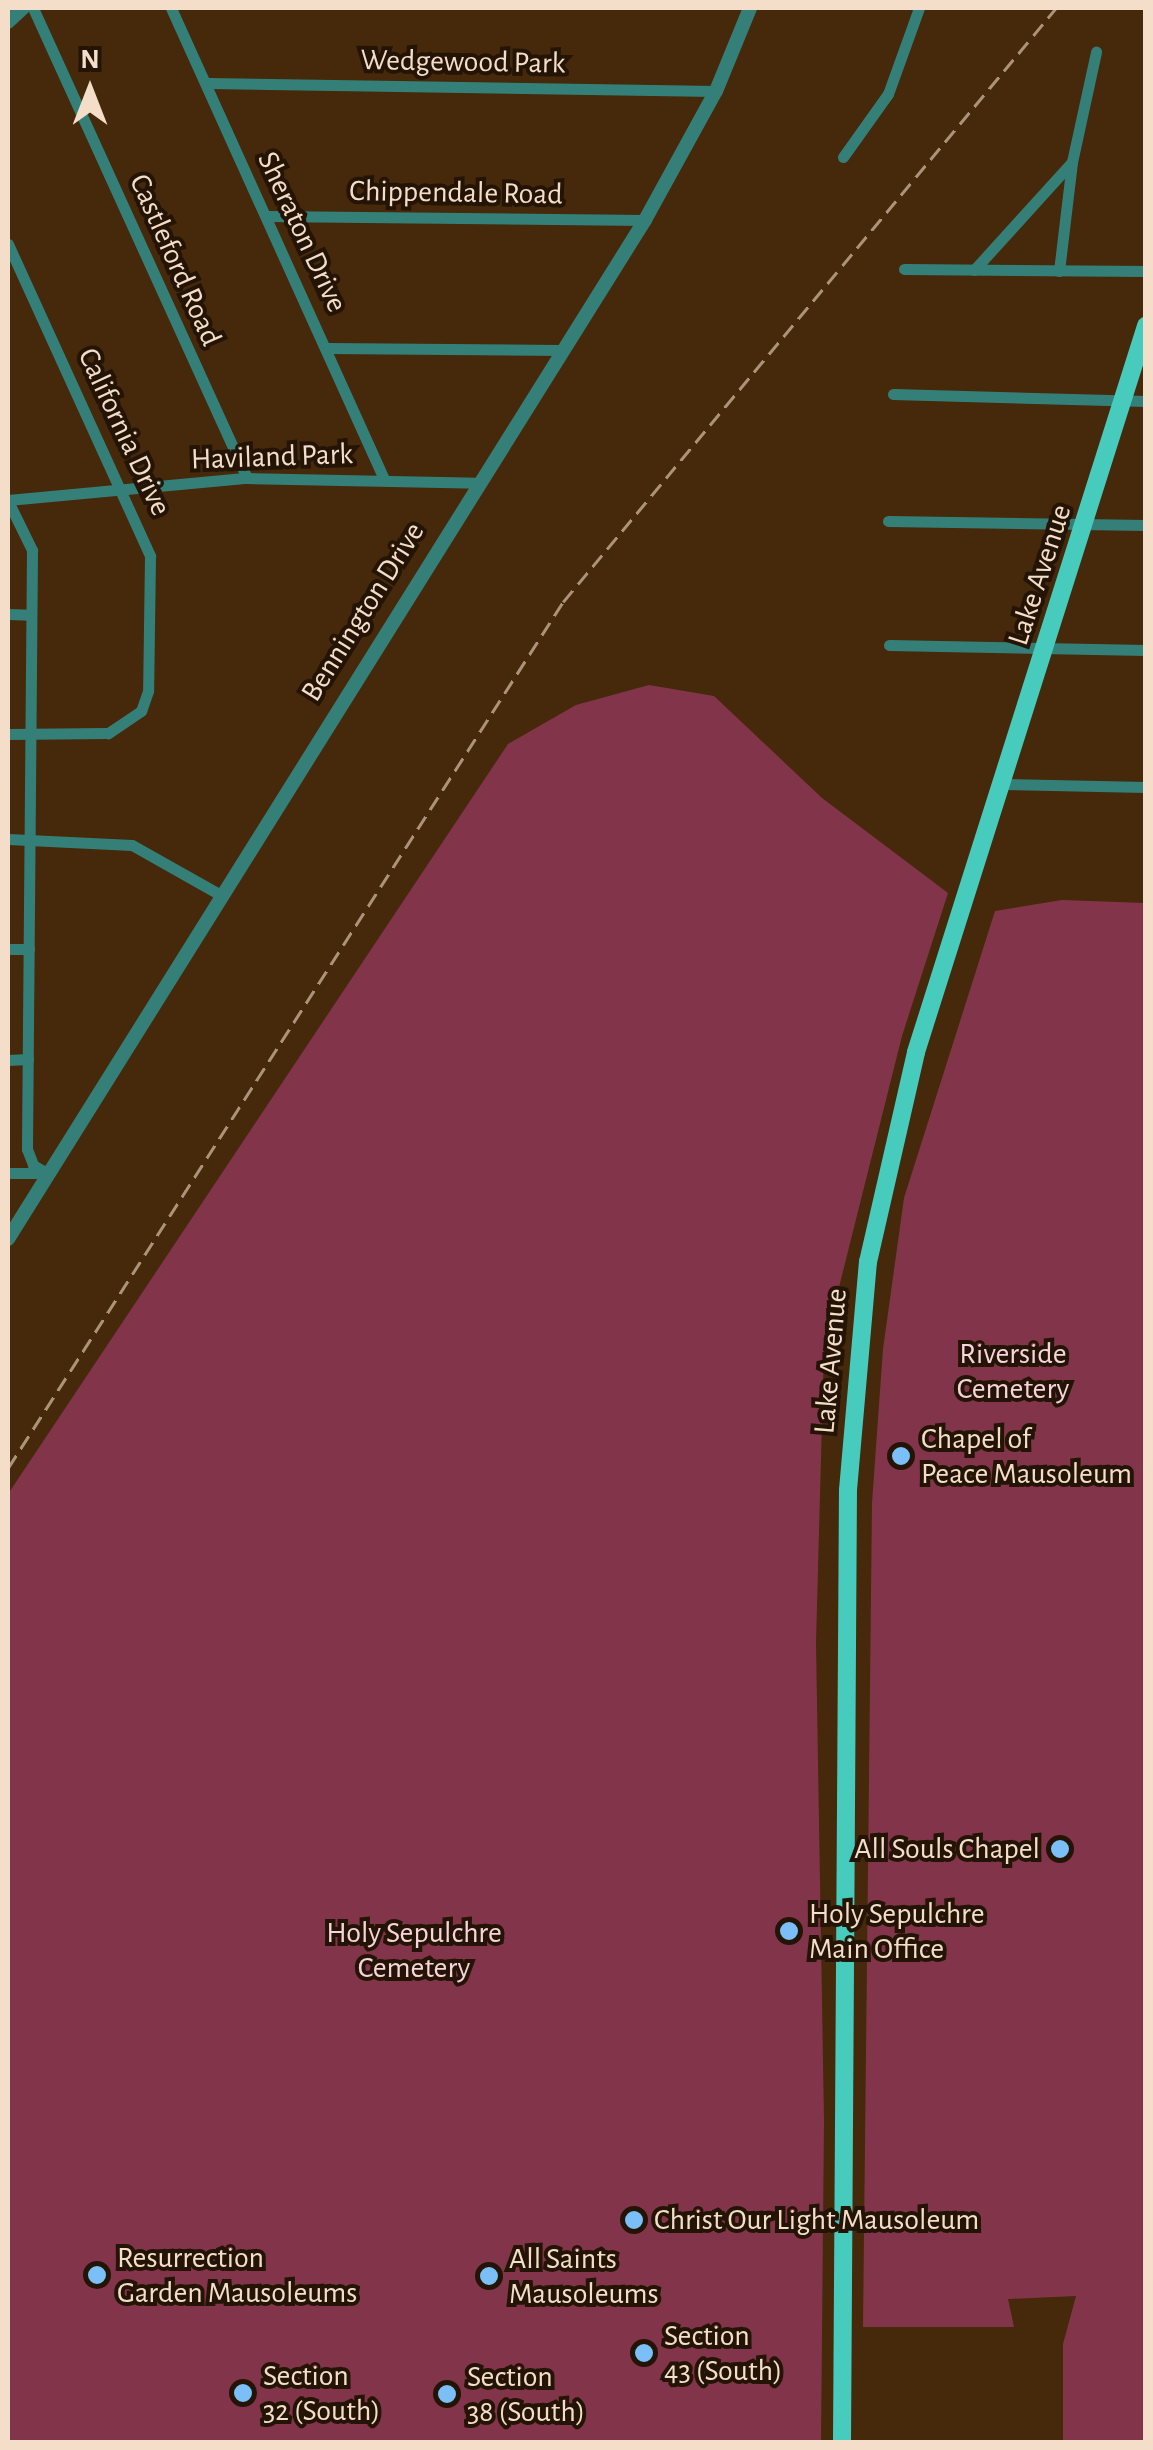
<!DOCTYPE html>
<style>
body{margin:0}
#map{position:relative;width:1153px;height:2450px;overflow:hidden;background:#45290a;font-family:"Alegreya Sans",sans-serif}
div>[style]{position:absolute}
.green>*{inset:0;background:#82354a}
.minor>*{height:11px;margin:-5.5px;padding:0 5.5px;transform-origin:5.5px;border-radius:5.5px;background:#348078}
.tertiary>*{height:14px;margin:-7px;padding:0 7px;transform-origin:7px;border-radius:7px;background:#348078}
.primary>*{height:18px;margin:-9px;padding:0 9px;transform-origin:9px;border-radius:9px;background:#47cbbd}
.rail>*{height:2.5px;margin-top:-1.25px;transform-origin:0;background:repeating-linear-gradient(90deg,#ac937a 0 15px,transparent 0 23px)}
.dots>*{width:28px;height:28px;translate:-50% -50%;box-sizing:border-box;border:5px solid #241405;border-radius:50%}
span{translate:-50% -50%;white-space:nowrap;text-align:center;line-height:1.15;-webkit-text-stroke:8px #241405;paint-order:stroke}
.street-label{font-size:30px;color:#f4dec9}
.park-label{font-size:30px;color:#f7d4db}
.poi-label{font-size:30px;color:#f4dec9}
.left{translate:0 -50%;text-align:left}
.right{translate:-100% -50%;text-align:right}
.frame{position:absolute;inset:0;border:10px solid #f4dec9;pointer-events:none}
.north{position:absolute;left:40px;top:40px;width:100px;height:100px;-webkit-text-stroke:8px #241405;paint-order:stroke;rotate:0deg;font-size:28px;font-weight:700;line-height:40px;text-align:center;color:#f4dec9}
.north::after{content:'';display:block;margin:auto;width:35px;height:45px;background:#f4dec9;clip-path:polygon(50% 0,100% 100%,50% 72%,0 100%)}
</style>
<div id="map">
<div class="green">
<div style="clip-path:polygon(649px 685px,714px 696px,822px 798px,948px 893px,902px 1036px,824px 1347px,816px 1643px,824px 2120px,821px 2442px,8px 2442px,8px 1494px,508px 744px,576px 705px)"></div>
<div style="clip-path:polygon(1062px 900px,1145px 903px,1145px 2442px,1063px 2442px,1063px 2344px,1076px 2296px,1008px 2299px,1014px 2327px,863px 2327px,872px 1503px,883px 1349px,904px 1198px,995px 911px)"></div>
</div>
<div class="minor">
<div style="left:33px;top:8px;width:516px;rotate:65.52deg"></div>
<div style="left:171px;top:8px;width:517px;rotate:65.67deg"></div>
<div style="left:209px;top:83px;width:507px;rotate:0.9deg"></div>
<div style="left:843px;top:157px;width:77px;rotate:-54.5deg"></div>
<div style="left:888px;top:94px;width:91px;rotate:-70.2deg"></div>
<div style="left:267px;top:216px;width:378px;rotate:0.6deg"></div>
<div style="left:8px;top:244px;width:343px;rotate:65.5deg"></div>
<div style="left:150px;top:556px;width:135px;rotate:90.8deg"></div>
<div style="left:148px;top:691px;width:21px;rotate:109deg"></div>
<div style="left:141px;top:711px;width:40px;rotate:146deg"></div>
<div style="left:108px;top:733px;width:100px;rotate:179.4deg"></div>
<div style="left:904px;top:269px;width:242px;rotate:0.5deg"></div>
<div style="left:974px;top:270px;width:146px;rotate:-47.8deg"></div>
<div style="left:1059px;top:271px;width:110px;rotate:-83.2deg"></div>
<div style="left:1072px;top:162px;width:113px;rotate:-77.7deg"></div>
<div style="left:327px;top:348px;width:234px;rotate:0.5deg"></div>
<div style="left:893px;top:394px;width:253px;rotate:1.6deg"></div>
<div style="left:8px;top:500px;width:240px;rotate:-5.3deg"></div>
<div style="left:247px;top:478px;width:231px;rotate:1.2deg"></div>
<div style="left:8px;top:501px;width:55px;rotate:63.9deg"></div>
<div style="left:32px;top:550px;width:599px;rotate:90.48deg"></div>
<div style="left:27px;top:1149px;width:17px;rotate:69deg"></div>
<div style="left:33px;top:1165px;width:16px;rotate:30deg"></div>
<div style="left:888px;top:521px;width:258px;rotate:0.9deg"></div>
<div style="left:8px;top:614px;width:23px;rotate:2deg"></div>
<div style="left:889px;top:645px;width:257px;rotate:1.1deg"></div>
<div style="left:1003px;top:784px;width:143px;rotate:1.2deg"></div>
<div style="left:8px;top:839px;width:124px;rotate:2.8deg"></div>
<div style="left:132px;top:845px;width:100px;rotate:29.4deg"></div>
<div style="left:8px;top:949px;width:21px"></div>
<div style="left:8px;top:1060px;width:20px;rotate:-3deg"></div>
<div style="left:8px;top:1173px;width:35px"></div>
</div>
<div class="tertiary">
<div style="left:8px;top:22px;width:21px;rotate:-43deg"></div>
<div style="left:8px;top:1239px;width:1202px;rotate:-57.99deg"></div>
<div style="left:645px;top:220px;width:147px;rotate:-61.2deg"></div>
<div style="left:716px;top:91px;width:90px;rotate:-67.7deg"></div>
</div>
<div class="primary">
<div style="left:842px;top:2442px;width:952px;rotate:-89.64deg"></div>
<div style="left:848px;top:1490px;width:229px;rotate:-85deg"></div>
<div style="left:868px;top:1262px;width:215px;rotate:-77.1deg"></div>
<div style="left:916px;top:1052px;width:762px;rotate:-72.42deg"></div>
</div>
<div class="rail">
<div style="left:8px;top:1468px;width:1029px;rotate:-57.35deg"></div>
<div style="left:563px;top:602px;width:772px;rotate:-50.31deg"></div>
</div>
<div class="dots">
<div style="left:901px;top:1456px;background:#7abff8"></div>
<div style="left:1060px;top:1849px;background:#7abff8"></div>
<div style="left:789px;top:1931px;background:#7abff8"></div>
<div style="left:634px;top:2220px;background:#7abff8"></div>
<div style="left:97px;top:2275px;background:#7abff8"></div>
<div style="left:489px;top:2276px;background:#7abff8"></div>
<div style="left:644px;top:2353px;background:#7abff8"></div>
<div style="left:243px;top:2393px;background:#7abff8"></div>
<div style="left:447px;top:2394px;background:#7abff8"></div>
</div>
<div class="street-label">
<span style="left:463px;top:62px;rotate:1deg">Wedgewood Park</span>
<span style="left:456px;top:193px;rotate:1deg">Chippendale Road</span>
<span style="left:302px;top:232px;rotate:65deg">Sheraton Drive</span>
<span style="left:175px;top:260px;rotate:66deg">Castleford Road</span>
<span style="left:124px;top:432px;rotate:65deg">California Drive</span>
<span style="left:272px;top:457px;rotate:-2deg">Haviland Park</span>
<span style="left:1040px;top:575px;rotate:-72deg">Lake Avenue</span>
<span style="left:363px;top:612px;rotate:-58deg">Bennington Drive</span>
<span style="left:831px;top:1361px;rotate:-85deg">Lake Avenue</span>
</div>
<div class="park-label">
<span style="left:1013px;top:1371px">Riverside<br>Cemetery</span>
<span style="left:414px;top:1950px">Holy Sepulchre<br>Cemetery</span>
</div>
<div class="poi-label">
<span class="left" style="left:921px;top:1456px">Chapel of<br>Peace Mausoleum</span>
<span class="right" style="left:1040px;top:1849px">All Souls Chapel</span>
<span class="left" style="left:809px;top:1931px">Holy Sepulchre<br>Main Office</span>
<span class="left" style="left:654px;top:2220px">Christ Our Light Mausoleum</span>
<span class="left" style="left:117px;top:2275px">Resurrection<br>Garden Mausoleums</span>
<span class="left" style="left:509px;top:2276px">All Saints<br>Mausoleums</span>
<span class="left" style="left:664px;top:2353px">Section<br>43 (South)</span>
<span class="left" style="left:263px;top:2393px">Section<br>32 (South)</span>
<span class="left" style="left:467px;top:2394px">Section<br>38 (South)</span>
</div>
<div class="frame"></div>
<div class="north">N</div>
</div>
